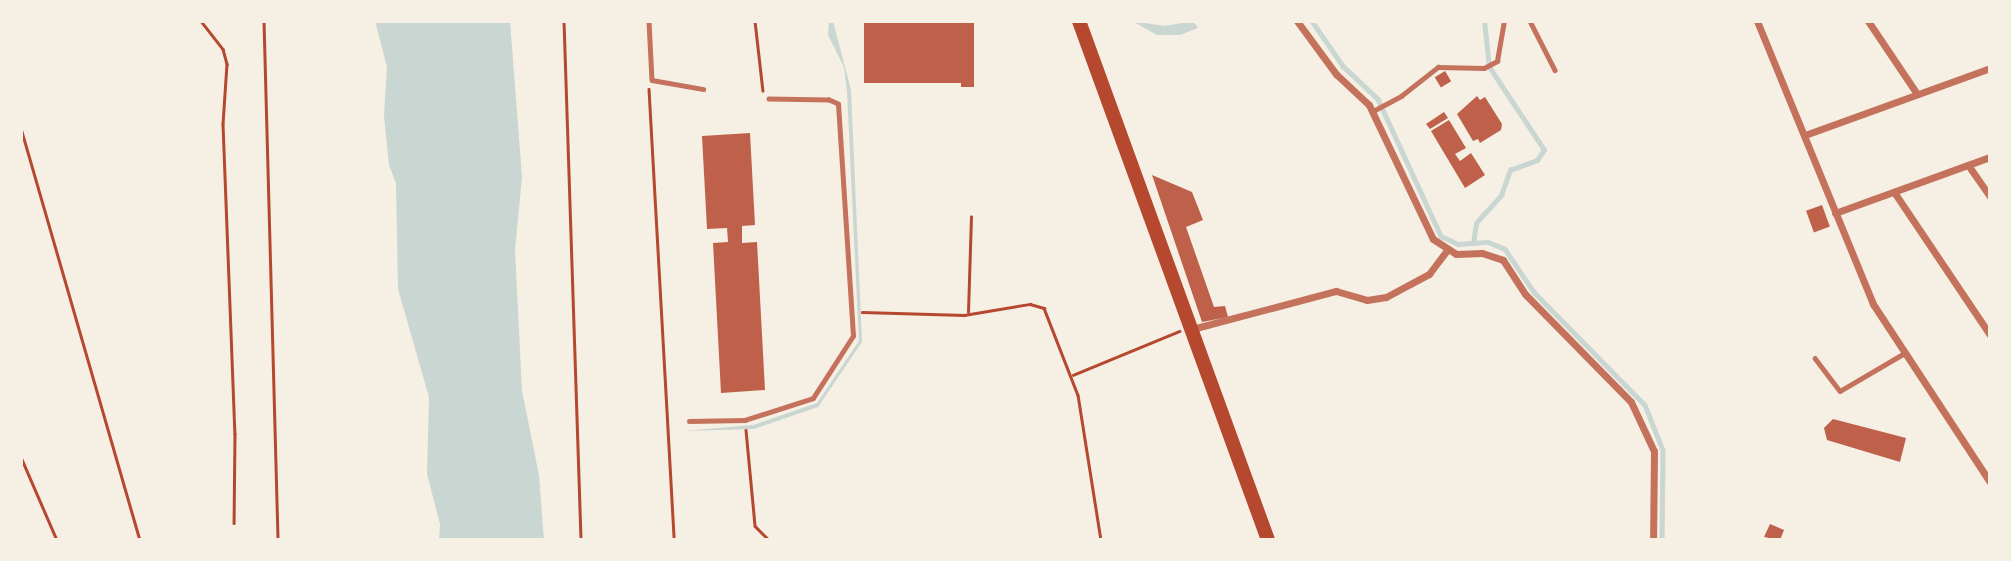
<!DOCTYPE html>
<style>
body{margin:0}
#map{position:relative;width:2011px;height:561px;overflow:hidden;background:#f6efe4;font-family:Poppins,sans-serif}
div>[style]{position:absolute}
.water>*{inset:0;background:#c9d6d2}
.stream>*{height:4.5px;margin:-2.25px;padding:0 2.25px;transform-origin:2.25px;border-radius:2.25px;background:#c9d6d2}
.building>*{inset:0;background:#bf614a;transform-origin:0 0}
.path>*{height:2.5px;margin:-1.25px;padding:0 1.25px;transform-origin:1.25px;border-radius:1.25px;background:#b5482f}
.service>*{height:4.5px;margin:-2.25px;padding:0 2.25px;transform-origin:2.25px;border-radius:2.25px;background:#c5725c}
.minor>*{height:7px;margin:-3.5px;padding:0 3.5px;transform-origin:3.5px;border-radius:3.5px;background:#c5725c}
.trunk>*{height:14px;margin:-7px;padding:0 7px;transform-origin:7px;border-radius:7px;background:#b5482f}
span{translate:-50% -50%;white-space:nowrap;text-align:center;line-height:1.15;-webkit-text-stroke:5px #f6efe4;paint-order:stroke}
.frame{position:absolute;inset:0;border:23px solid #f6efe4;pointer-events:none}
</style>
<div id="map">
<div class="water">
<div style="clip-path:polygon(375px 21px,510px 21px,522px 177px,515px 250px,522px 391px,539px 475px,544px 540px,439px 540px,440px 524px,427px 474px,429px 397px,398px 289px,396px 183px,389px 165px,384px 116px,387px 67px)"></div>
<div style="clip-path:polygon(829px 21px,833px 21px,851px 90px,862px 342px,818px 407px,754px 429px,684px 431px,753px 425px,817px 403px,859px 341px,847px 92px,844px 67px,828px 35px)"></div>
<div style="clip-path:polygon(1132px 21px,1165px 26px,1193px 21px,1198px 28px,1180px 35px,1157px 35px)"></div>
</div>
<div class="stream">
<div style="left:1312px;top:21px;width:55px;rotate:55.4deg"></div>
<div style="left:1343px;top:66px;width:48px;rotate:43.3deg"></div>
<div style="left:1378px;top:99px;width:151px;rotate:65.3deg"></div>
<div style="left:1441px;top:236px;width:19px;rotate:25deg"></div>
<div style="left:1458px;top:244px;width:30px;rotate:-4deg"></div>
<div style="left:1488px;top:242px;width:18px;rotate:22deg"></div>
<div style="left:1505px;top:249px;width:52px;rotate:56deg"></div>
<div style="left:1534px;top:292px;width:158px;rotate:45.5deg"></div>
<div style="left:1645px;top:405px;width:48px;rotate:68.2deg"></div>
<div style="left:1663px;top:450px;width:90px;rotate:90.6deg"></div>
<div style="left:1473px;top:243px;width:20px;rotate:-81deg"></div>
<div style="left:1476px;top:223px;width:38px;rotate:-48deg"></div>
<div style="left:1501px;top:195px;width:27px;rotate:-70deg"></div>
<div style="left:1510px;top:170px;width:29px;rotate:-20deg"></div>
<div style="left:1537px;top:160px;width:12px;rotate:-55deg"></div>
<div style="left:1544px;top:150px;width:100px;rotate:-123.5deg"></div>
<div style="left:1489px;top:67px;width:46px;rotate:-96.2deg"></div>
</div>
<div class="building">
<div style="clip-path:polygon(864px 21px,974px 21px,974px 87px,961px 87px,961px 83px,864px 83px)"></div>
<div style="left:1445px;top:71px;width:12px;height:12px;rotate:59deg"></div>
<div style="clip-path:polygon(1477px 96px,1480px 100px,1485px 97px,1502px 124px,1501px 130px,1480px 143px,1478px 139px,1473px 141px,1457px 114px)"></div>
<div style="clip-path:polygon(1444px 112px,1448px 118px,1430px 129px,1426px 124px)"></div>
<div style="clip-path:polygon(1449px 120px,1466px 148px,1455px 154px,1460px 161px,1471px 153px,1485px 175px,1465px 188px,1431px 131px)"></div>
<div style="clip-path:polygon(750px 133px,755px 225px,742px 226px,742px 243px,757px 242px,765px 390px,721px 393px,713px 243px,728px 242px,727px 228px,707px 229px,702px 136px)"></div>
<div style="clip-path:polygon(1152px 175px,1192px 192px,1203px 220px,1186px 227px,1214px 307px,1225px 306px,1228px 317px,1202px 322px)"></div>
<div style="left:1822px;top:205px;width:23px;height:17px;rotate:70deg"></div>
<div style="clip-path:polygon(1833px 419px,1906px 438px,1900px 462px,1827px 440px,1824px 428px)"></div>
<div style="clip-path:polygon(1770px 524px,1784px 530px,1780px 540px,1764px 537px)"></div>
</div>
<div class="path">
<div style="left:201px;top:21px;width:36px;rotate:52deg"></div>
<div style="left:223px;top:49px;width:16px;rotate:75deg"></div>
<div style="left:227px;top:64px;width:60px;rotate:93.8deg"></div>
<div style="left:223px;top:124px;width:310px;rotate:87.8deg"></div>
<div style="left:235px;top:434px;width:89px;rotate:90.6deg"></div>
<div style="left:264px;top:21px;width:519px;rotate:88.45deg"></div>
<div style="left:564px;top:21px;width:519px;rotate:88.12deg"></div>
<div style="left:755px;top:21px;width:70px;rotate:83.5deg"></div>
<div style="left:1153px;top:21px;width:28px"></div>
<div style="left:649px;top:89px;width:452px;rotate:86.8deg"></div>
<div style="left:21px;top:128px;width:429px;rotate:73.9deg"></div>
<div style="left:862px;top:312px;width:102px;rotate:1.7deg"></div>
<div style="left:964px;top:315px;width:67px;rotate:-9.5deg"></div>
<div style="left:1030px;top:304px;width:15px;rotate:16deg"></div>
<div style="left:1044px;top:308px;width:93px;rotate:68.7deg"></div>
<div style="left:1078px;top:395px;width:147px;rotate:81deg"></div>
<div style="left:968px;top:312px;width:95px;rotate:-88.2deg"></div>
<div style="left:1073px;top:375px;width:115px;rotate:-22.5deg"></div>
<div style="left:746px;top:430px;width:96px;rotate:84.6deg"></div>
<div style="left:755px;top:526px;width:20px;rotate:45deg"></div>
<div style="left:21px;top:457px;width:90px;rotate:66.6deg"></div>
<div style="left:1826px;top:540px;width:2px"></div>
</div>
<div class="service">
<div style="left:649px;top:21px;width:59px;rotate:87.1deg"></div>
<div style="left:652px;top:80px;width:52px;rotate:10deg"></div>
<div style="left:1530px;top:21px;width:55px;rotate:63deg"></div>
<div style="left:1373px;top:111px;width:32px;rotate:-28deg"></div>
<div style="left:1401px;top:96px;width:47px;rotate:-38.1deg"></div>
<div style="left:1438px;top:67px;width:46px;rotate:1.2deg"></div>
<div style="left:1484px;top:68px;width:15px;rotate:-28deg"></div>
<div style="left:1497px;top:61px;width:41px;rotate:-80.1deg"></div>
<div style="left:1815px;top:358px;width:41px;rotate:52.9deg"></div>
<div style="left:1840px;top:391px;width:73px;rotate:-30.4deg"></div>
<div style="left:689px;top:421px;width:56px;rotate:-1deg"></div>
<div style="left:745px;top:420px;width:71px;rotate:-17.9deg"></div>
<div style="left:813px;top:398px;width:74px;rotate:-57.2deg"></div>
<div style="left:853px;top:336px;width:232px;rotate:-93.7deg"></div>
<div style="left:838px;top:104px;width:10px;rotate:-156deg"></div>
<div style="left:829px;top:100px;width:60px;rotate:-179deg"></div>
</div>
<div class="minor">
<div style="left:1297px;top:21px;width:66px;rotate:53.7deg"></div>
<div style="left:1336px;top:74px;width:45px;rotate:43.2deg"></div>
<div style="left:1369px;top:105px;width:148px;rotate:64.5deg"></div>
<div style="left:1433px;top:239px;width:27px;rotate:33deg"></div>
<div style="left:1456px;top:254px;width:26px;rotate:-2deg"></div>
<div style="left:1482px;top:253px;width:22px;rotate:18deg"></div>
<div style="left:1503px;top:260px;width:40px;rotate:57.1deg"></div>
<div style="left:1525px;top:294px;width:151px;rotate:45.5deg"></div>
<div style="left:1631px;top:402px;width:54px;rotate:64.9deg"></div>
<div style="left:1654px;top:451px;width:89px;rotate:90.6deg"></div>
<div style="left:1757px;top:21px;width:306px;rotate:67.7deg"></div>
<div style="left:1873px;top:304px;width:213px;rotate:56.7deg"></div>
<div style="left:1868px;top:21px;width:88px;rotate:56.1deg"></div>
<div style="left:1805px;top:135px;width:197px;rotate:-19.9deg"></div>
<div style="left:1968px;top:165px;width:39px;rotate:55deg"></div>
<div style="left:1894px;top:192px;width:172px;rotate:56.1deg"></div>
<div style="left:1835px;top:213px;width:165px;rotate:-19.9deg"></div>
<div style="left:1192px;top:329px;width:149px;rotate:-14.8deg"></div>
<div style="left:1336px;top:291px;width:32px;rotate:16deg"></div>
<div style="left:1367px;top:300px;width:19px;rotate:-9deg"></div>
<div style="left:1386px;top:297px;width:49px;rotate:-28.1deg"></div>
<div style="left:1429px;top:274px;width:30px;rotate:-53deg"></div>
</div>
<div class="trunk">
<div style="left:1079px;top:21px;width:552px;rotate:69.99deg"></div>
</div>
<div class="frame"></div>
</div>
